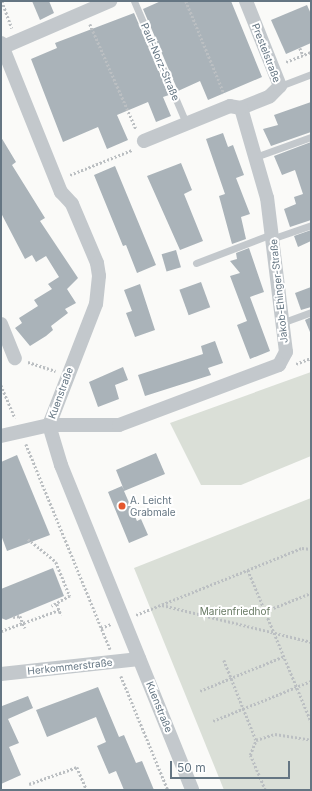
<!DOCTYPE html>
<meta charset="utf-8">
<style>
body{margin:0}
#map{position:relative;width:312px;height:791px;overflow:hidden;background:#fafaf8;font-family:Inter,sans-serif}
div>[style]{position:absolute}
.green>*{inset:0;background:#dadfd7}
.building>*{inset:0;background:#aab3b9;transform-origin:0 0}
.path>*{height:2.5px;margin-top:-1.25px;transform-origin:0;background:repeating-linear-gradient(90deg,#bbbfc2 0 2px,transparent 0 4px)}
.lane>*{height:7px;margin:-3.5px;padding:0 3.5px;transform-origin:3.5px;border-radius:3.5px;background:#c3c8cc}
.street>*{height:14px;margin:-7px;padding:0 7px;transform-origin:7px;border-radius:7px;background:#c3c8cc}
.dots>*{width:11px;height:11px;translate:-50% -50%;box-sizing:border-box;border:2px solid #fff;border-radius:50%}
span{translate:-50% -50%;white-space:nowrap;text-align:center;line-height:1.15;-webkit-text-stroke:4px #fff;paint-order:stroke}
.street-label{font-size:10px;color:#657683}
.poi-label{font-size:10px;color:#657683}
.left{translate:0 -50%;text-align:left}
.park-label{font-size:10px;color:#687a64}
.frame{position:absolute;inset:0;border:2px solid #657683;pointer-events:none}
.scale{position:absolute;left:170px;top:761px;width:120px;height:18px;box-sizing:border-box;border:2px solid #657683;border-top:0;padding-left:5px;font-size:12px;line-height:14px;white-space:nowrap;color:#657683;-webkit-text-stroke:3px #fff;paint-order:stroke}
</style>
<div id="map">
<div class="green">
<div style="clip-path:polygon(311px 372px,311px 456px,241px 485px,201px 485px,170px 423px)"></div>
<div style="clip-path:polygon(311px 498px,311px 790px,224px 790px,134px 568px)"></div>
</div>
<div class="building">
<div style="clip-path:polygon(32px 1px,49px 1px,54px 13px,40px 20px)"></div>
<div style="clip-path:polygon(161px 1px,231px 1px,262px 77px,208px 100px,200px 81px,178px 91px,143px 9px)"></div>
<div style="clip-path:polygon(307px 5px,311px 14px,311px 43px,286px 54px,271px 20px)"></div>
<div style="clip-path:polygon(134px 13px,169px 95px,163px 97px,171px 116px,156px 122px,148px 102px,117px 115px,128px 140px,107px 149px,98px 127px,63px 142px,31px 59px,57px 48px,55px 43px)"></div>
<div style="clip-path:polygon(311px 102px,311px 132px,271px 146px,263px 129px,278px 125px,274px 115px)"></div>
<div style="clip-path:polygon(223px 133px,228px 147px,233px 145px,244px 175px,236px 178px,250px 214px,241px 217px,246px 239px,232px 244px,219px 196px,225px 194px,206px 139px)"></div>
<div style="clip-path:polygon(1px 137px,16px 162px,12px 165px,45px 218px,40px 221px,78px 278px,67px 289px,76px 303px,65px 309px,68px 313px,51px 326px,53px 330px,46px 336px,30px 346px,15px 328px,22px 323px,19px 318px,38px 306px,34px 300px,52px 289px,48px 284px,59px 277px,46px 256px,36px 262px,32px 255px,25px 259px,1px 213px)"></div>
<div style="clip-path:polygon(311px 142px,311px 220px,290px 227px,284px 209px,296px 204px,294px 197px,303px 194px,295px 170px,282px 175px,274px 156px)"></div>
<div style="clip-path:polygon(181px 163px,192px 190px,184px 194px,203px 241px,180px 250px,147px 176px)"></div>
<div style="clip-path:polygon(115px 166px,156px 265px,137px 273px,126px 245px,123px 246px,94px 175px)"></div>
<div style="clip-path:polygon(311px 230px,311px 241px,298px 247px,294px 236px)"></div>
<div style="clip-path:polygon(249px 248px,264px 292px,250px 297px,270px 351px,250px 359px,237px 325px,247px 321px,230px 276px,240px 273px,230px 261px,237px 259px,236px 253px)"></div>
<div style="left:176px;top:250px;width:18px;height:15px;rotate:74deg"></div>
<div style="left:201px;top:282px;width:27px;height:23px;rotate:70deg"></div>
<div style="clip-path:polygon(140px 284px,155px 330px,135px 337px,126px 313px,132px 311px,124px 290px)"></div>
<div style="clip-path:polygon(311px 287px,311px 307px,301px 310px,295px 293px)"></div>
<div style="clip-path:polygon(311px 317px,311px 332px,310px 332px,305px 320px)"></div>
<div style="clip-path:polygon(215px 341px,223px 363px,208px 368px,211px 375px,145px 396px,138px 375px,203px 354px,201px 346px)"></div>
<div style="clip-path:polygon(123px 367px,128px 380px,115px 385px,119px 399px,98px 407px,89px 382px)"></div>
<div style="clip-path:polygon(156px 453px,165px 474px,124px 491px,137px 521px,141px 519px,148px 535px,129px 543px,108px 492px,122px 486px,124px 490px,116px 470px)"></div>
<div style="clip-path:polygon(17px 455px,50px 535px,7px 551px,1px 535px,1px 462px)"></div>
<div style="clip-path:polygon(53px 568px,64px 596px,6px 620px,1px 618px,1px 589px)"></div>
<div style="clip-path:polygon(98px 687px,119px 737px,124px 735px,136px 763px,142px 761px,154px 790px,124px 790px,116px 771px,109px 774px,97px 746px,106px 742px,96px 717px,47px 737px,36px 710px)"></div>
<div style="clip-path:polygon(28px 696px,33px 708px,8px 719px,19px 743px,9px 747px,21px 775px,1px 784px,1px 703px,2px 706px)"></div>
</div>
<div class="path">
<div style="left:2px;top:1px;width:29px;rotate:70deg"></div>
<div style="left:186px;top:1px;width:100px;rotate:67.6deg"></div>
<div style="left:90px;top:24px;width:115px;rotate:66.3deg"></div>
<div style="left:300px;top:48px;width:8px;rotate:67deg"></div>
<div style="left:286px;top:62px;width:27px;rotate:-22deg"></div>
<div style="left:70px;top:175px;width:67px;rotate:-22deg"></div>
<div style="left:28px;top:362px;width:29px;rotate:18deg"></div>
<div style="left:296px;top:364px;width:16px;rotate:-22deg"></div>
<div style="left:1px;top:385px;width:36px;rotate:67deg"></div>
<div style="left:26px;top:444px;width:222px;rotate:67.7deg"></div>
<div style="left:28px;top:539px;width:36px;rotate:39deg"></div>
<div style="left:56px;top:562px;width:37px;rotate:68deg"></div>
<div style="left:70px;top:596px;width:21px;rotate:151deg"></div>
<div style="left:248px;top:570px;width:164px;rotate:67.4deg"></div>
<div style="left:57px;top:604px;width:12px;rotate:70deg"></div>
<div style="left:162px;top:605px;width:154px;rotate:13.9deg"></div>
<div style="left:266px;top:611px;width:48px;rotate:-21.8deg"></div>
<div style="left:136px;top:615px;width:179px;rotate:-22deg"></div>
<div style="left:302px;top:548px;width:9px;rotate:6deg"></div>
<div style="left:13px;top:617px;width:7px;rotate:-8deg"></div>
<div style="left:20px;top:616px;width:13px;rotate:67deg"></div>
<div style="left:101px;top:628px;width:11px;rotate:-22deg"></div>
<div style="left:1px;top:631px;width:62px;rotate:-19.9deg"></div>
<div style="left:224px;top:660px;width:86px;rotate:68.2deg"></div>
<div style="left:121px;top:676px;width:123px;rotate:67.6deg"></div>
<div style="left:200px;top:691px;width:91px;rotate:-22.6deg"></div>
<div style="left:213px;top:721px;width:106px;rotate:-22.2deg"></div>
<div style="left:29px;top:784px;width:51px;rotate:-19.5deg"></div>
<div style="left:77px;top:767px;width:25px;rotate:67deg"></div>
<div style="left:265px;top:790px;width:38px;rotate:-113deg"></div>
<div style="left:250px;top:755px;width:16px;rotate:-68deg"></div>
<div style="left:256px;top:740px;width:20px;rotate:-18deg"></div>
<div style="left:275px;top:734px;width:36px;rotate:9deg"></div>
</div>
<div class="lane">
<div style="left:134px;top:1px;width:133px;rotate:66.9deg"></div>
<div style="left:280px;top:86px;width:33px;rotate:-21deg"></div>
<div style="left:258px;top:156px;width:56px;rotate:-19.7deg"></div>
<div style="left:274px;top:238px;width:39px;rotate:-19deg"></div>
<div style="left:196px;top:263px;width:81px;rotate:-20.9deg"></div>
<div style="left:284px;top:322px;width:29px;rotate:-20deg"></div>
</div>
<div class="street">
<div style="left:1px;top:43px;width:161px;rotate:68.1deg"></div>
<div style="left:61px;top:192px;width:16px;rotate:47deg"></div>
<div style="left:72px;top:204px;width:64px;rotate:67deg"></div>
<div style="left:97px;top:263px;width:13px;rotate:81deg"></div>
<div style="left:99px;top:276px;width:28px;rotate:96deg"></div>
<div style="left:96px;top:304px;width:130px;rotate:111.2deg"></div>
<div style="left:49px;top:425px;width:42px;rotate:73.3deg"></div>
<div style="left:61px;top:465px;width:350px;rotate:68deg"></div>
<div style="left:1px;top:48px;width:119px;rotate:-23.3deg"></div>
<div style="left:241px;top:108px;width:31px;rotate:-22deg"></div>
<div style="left:270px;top:96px;width:14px;rotate:-45deg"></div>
<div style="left:280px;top:86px;width:92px;rotate:-111.8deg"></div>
<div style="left:1px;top:324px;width:37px;rotate:68deg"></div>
<div style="left:1px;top:436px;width:49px;rotate:-12.9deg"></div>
<div style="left:49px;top:425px;width:70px"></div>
<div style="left:119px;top:425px;width:171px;rotate:-20.6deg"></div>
<div style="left:279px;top:365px;width:15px;rotate:-62deg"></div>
<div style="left:286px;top:352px;width:155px;rotate:-97deg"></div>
<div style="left:267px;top:198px;width:94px;rotate:-106.1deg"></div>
<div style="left:241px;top:108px;width:11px;rotate:-170deg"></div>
<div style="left:230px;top:106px;width:93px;rotate:157.9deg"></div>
<div style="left:1px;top:674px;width:139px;rotate:-6.2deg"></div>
</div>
<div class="dots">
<div style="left:122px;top:506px;background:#e4572e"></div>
</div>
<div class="street-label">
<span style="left:266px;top:53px;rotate:69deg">Prestelstraße</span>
<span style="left:160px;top:62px;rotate:67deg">Paul-Norz-Straße</span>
<span style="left:279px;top:291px;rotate:-96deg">Jakob-Ehinger-Straße</span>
<span style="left:61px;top:393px;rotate:-70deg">Kuenstraße</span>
<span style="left:70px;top:667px;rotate:-6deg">Herkommerstraße</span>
<span style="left:159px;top:707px;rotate:68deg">Kuenstraße</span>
</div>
<div class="poi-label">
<span class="left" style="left:130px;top:506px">A. Leicht<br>Grabmale</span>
</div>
<div class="park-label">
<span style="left:235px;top:612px">Marienfriedhof</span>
</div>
<div class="frame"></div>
<div class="scale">50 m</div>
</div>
